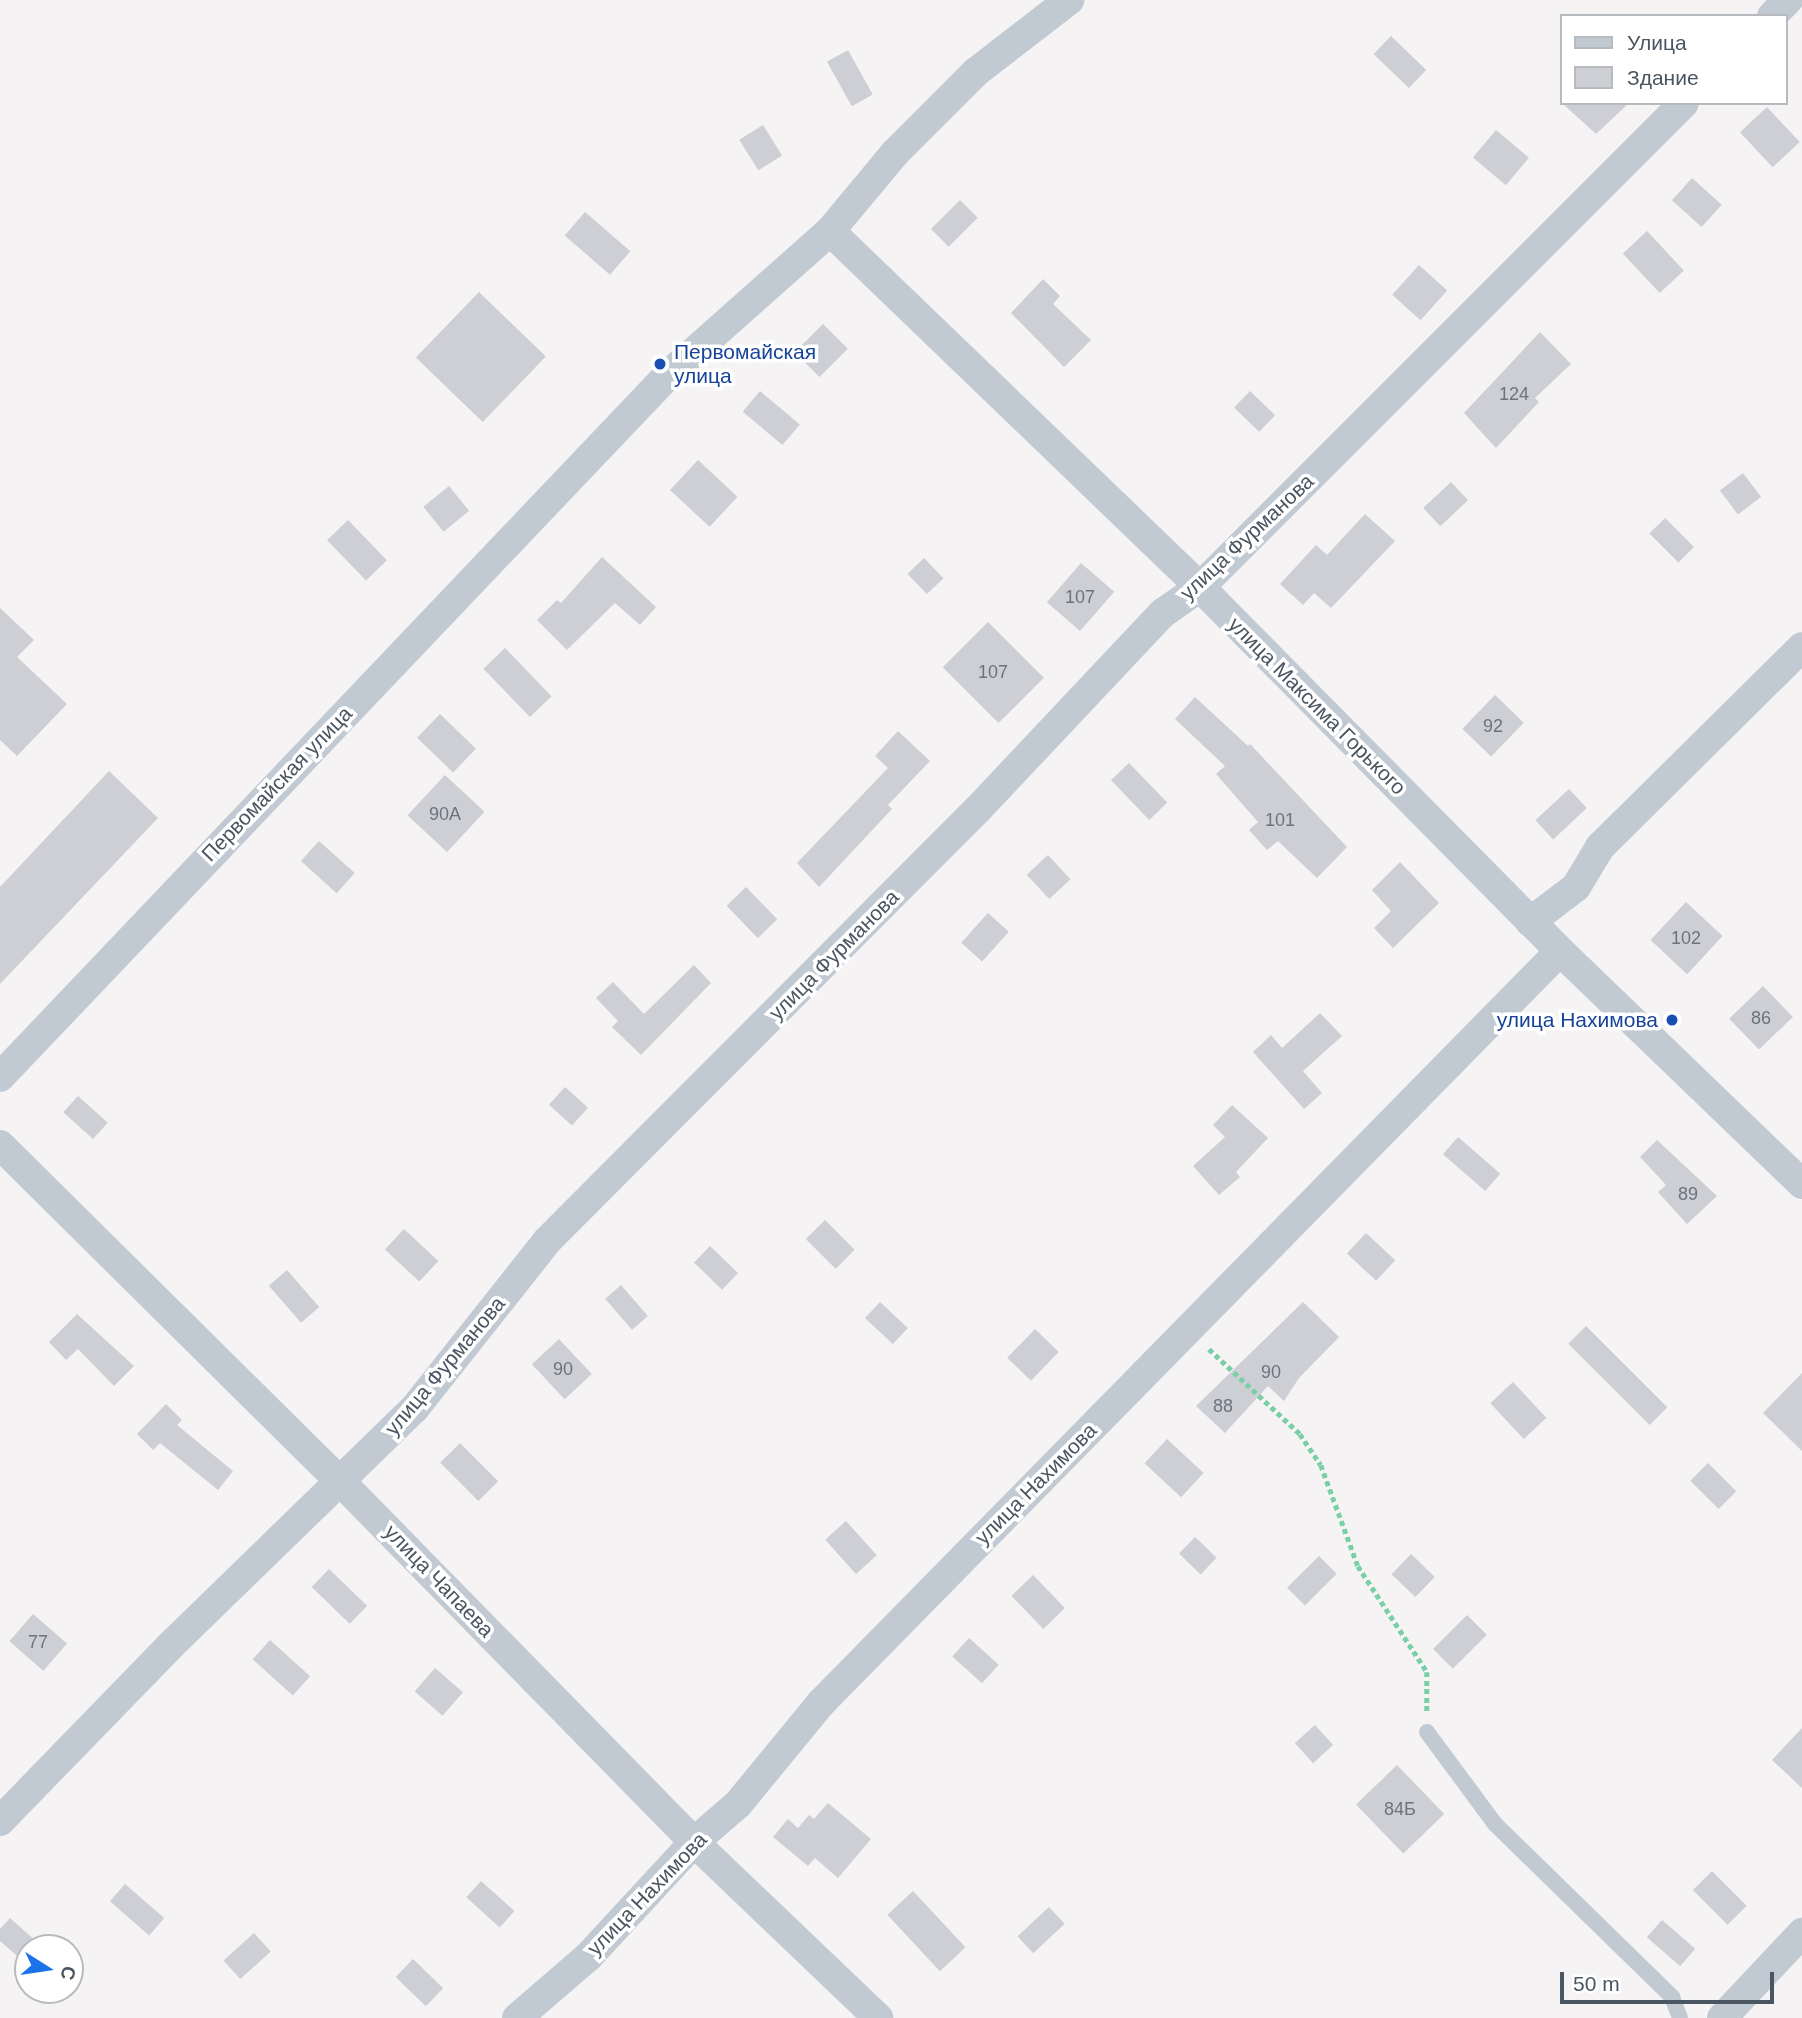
<!DOCTYPE html>
<meta charset="utf-8">
<style>
body{margin:0}
#map{position:relative;width:1802px;height:2018px;overflow:hidden;background:#f5f3f3;font-family:Arial,sans-serif}
div>[style]{position:absolute}
.building>*{inset:0;background:#cdcfd5;transform-origin:0 0}
.path>*{height:4.5px;margin-top:-2.25px;transform-origin:0;background:repeating-linear-gradient(90deg,#7ad0a6 0 5px,transparent 0 8.5px)}
.service>*{height:16px;margin:-8px;padding:0 8px;transform-origin:8px;border-radius:8px;background:#c1cad2}
.minor>*{height:30px;margin:-15px;padding:0 15px;transform-origin:15px;border-radius:15px;background:#c1cad2}
.dots>*{width:19px;height:19px;translate:-50% -50%;box-sizing:border-box;border:4px solid #fff;border-radius:50%}
span{translate:-50% -50%;white-space:nowrap;text-align:center;line-height:1.15;-webkit-text-stroke:7px #fff;paint-order:stroke}
.number-label{font-size:18px;color:#6b747e}
.number-label span{-webkit-text-stroke-width:0}
.transit-label{font-size:21px;color:#164399}
.left{translate:0 -50%;text-align:left}
.right{translate:-100% -50%;text-align:right}
.street-label{font-size:21px;color:#4a5661}
.legend{position:absolute;left:1560px;top:14px;width:228px;height:91px;box-sizing:border-box;background:#fff;border:2px solid #b7bbc0;margin:0;padding:9px 12px;list-style:none;font-size:21px;color:#4a5661}
.legend li{display:flex;align-items:center;gap:14px;height:35px}
.legend b{width:35px;border:2px solid #b7bbc0}
.north{position:absolute;left:14px;top:1934px;width:70px;height:70px;box-sizing:border-box;background:#fff;border:2px solid #b7bbc0;border-radius:50%;rotate:102deg;font-size:19px;font-weight:700;line-height:28px;text-align:center;color:#4a5661}
.north::after{content:'';display:block;margin:auto;width:24px;height:32px;background:#1a73e8;clip-path:polygon(50% 0,100% 100%,50% 72%,0 100%)}
.scale{position:absolute;left:1560px;top:1972px;width:214px;height:32px;box-sizing:border-box;border:4px solid #4a5661;border-top:0;padding-left:9px;font-size:21px;line-height:24px;white-space:nowrap;color:#4a5661;-webkit-text-stroke:5px #fff;paint-order:stroke}
</style>
<div id="map">
<div class="building">
<div style="left:1391px;top:36px;width:49px;height:25px;rotate:44deg"></div>
<div style="left:848px;top:50px;width:51px;height:24px;rotate:61deg"></div>
<div style="clip-path:polygon(1562px 103px,1629px 103px,1596px 134px)"></div>
<div style="left:1767px;top:107px;width:48px;height:37px;rotate:47deg"></div>
<div style="left:763px;top:125px;width:36px;height:28px;rotate:58deg"></div>
<div style="left:1496px;top:130px;width:43px;height:36px;rotate:40deg"></div>
<div style="left:1692px;top:178px;width:40px;height:30px;rotate:42deg"></div>
<div style="left:960px;top:200px;width:25px;height:41px;rotate:45deg"></div>
<div style="left:585px;top:212px;width:60px;height:31px;rotate:41deg"></div>
<div style="left:1647px;top:231px;width:54px;height:33px;rotate:47deg"></div>
<div style="left:1419px;top:265px;width:38px;height:40px;rotate:42deg"></div>
<div style="clip-path:polygon(1043px 279px,1060px 296px,1053px 304px,1091px 340px,1064px 367px,1011px 313px)"></div>
<div style="left:479px;top:292px;width:93px;height:91px;rotate:44deg"></div>
<div style="left:823px;top:324px;width:35px;height:40px;rotate:45deg"></div>
<div style="clip-path:polygon(1540px 332px,1571px 364px,1535px 398px,1539px 402px,1496px 448px,1464px 413px)"></div>
<div style="left:760px;top:391px;width:52px;height:27px;rotate:40deg"></div>
<div style="left:1250px;top:391px;width:35px;height:23px;rotate:44deg"></div>
<div style="left:698px;top:460px;width:54px;height:41px;rotate:43deg"></div>
<div style="left:1743px;top:473px;width:30px;height:29px;rotate:53deg"></div>
<div style="left:1451px;top:482px;width:25px;height:38px;rotate:47deg"></div>
<div style="left:449px;top:486px;width:32px;height:33px;rotate:51deg"></div>
<div style="clip-path:polygon(1365px 514px,1395px 541px,1331px 608px,1314px 593px,1303px 605px,1280px 584px,1316px 545px,1327px 555px)"></div>
<div style="left:1665px;top:518px;width:41px;height:22px;rotate:45deg"></div>
<div style="left:348px;top:520px;width:56px;height:29px;rotate:46deg"></div>
<div style="clip-path:polygon(602px 557px,656px 607px,640px 625px,615px 603px,567px 650px,537px 620px,557px 600px,561px 603px)"></div>
<div style="left:924px;top:558px;width:28px;height:23px;rotate:46deg"></div>
<div style="left:1081px;top:563px;width:44px;height:52px;rotate:41deg"></div>
<div style="clip-path:polygon(0 608px,34px 640px,17px 657px,67px 704px,17px 756px,0 740px)"></div>
<div style="left:988px;top:622px;width:79px;height:64px;rotate:45deg"></div>
<div style="left:505px;top:648px;width:67px;height:30px;rotate:46deg"></div>
<div style="left:1495px;top:695px;width:40px;height:47px;rotate:44deg"></div>
<div style="clip-path:polygon(1195px 697px,1248px 746px,1250px 744px,1347px 847px,1317px 878px,1278px 841px,1267px 850px,1249px 830px,1258px 822px,1216px 774px,1225px 766px,1175px 719px)"></div>
<div style="left:440px;top:714px;width:50px;height:33px;rotate:44deg"></div>
<div style="clip-path:polygon(898px 731px,930px 761px,888px 805px,892px 809px,819px 887px,797px 863px,888px 768px,875px 756px)"></div>
<div style="left:1129px;top:763px;width:55px;height:25px;rotate:46deg"></div>
<div style="clip-path:polygon(109px 771px,158px 818px,0 984px,0 887px)"></div>
<div style="left:445px;top:775px;width:54px;height:55px;rotate:43deg"></div>
<div style="left:1569px;top:789px;width:26px;height:46px;rotate:47deg"></div>
<div style="left:319px;top:841px;width:48px;height:27px;rotate:42deg"></div>
<div style="left:1048px;top:855px;width:33px;height:29px;rotate:47deg"></div>
<div style="clip-path:polygon(1400px 862px,1439px 903px,1393px 948px,1374px 928px,1391px 911px,1372px 890px)"></div>
<div style="left:746px;top:887px;width:45px;height:27px;rotate:46deg"></div>
<div style="left:1686px;top:902px;width:50px;height:52px;rotate:43deg"></div>
<div style="left:988px;top:913px;width:28px;height:40px;rotate:42deg"></div>
<div style="clip-path:polygon(694px 965px,711px 983px,641px 1055px,612px 1027px,618px 1021px,596px 998px,613px 982px,644px 1014px)"></div>
<div style="left:1763px;top:986px;width:43px;height:47px;rotate:46deg"></div>
<div style="clip-path:polygon(1320px 1013px,1342px 1036px,1303px 1071px,1322px 1093px,1304px 1109px,1253px 1052px,1271px 1035px,1282px 1048px)"></div>
<div style="left:565px;top:1087px;width:31px;height:24px;rotate:42deg"></div>
<div style="left:78px;top:1096px;width:40px;height:22px;rotate:42deg"></div>
<div style="clip-path:polygon(1232px 1105px,1268px 1138px,1236px 1172px,1240px 1177px,1219px 1195px,1193px 1166px,1225px 1137px,1213px 1125px)"></div>
<div style="left:1458px;top:1137px;width:56px;height:23px;rotate:41deg"></div>
<div style="clip-path:polygon(1657px 1140px,1717px 1196px,1687px 1224px,1658px 1192px,1666px 1185px,1640px 1157px)"></div>
<div style="left:825px;top:1220px;width:42px;height:27px;rotate:45deg"></div>
<div style="left:404px;top:1229px;width:47px;height:28px;rotate:43deg"></div>
<div style="left:1366px;top:1233px;width:40px;height:28px;rotate:43deg"></div>
<div style="left:710px;top:1246px;width:39px;height:23px;rotate:44deg"></div>
<div style="left:287px;top:1270px;width:49px;height:24px;rotate:49deg"></div>
<div style="left:621px;top:1285px;width:41px;height:21px;rotate:49deg"></div>
<div style="left:880px;top:1302px;width:38px;height:22px;rotate:43deg"></div>
<div style="clip-path:polygon(1303px 1302px,1339px 1337px,1299px 1378px,1284px 1401px,1268px 1386px,1225px 1433px,1196px 1406px)"></div>
<div style="clip-path:polygon(77px 1314px,134px 1366px,114px 1386px,78px 1349px,66px 1360px,49px 1342px)"></div>
<div style="left:1586px;top:1326px;width:115px;height:25px;rotate:45deg"></div>
<div style="left:1035px;top:1329px;width:33px;height:40px;rotate:44deg"></div>
<div style="left:559px;top:1339px;width:48px;height:37px;rotate:47deg"></div>
<div style="clip-path:polygon(1802px 1373px,1802px 1451px,1763px 1413px)"></div>
<div style="left:1513px;top:1382px;width:49px;height:31px;rotate:47deg"></div>
<div style="clip-path:polygon(166px 1404px,182px 1420px,177px 1425px,233px 1471px,218px 1490px,160px 1443px,153px 1450px,137px 1434px)"></div>
<div style="left:1167px;top:1439px;width:50px;height:33px;rotate:43deg"></div>
<div style="left:460px;top:1443px;width:54px;height:28px;rotate:45deg"></div>
<div style="left:1708px;top:1463px;width:40px;height:25px;rotate:45deg"></div>
<div style="left:846px;top:1521px;width:46px;height:28px;rotate:48deg"></div>
<div style="left:1195px;top:1537px;width:30px;height:23px;rotate:44deg"></div>
<div style="left:1411px;top:1554px;width:33px;height:28px;rotate:44deg"></div>
<div style="left:1319px;top:1556px;width:25px;height:45px;rotate:45deg"></div>
<div style="left:329px;top:1569px;width:53px;height:25px;rotate:44deg"></div>
<div style="left:1033px;top:1575px;width:46px;height:30px;rotate:46deg"></div>
<div style="left:33px;top:1614px;width:45px;height:36px;rotate:41deg"></div>
<div style="left:1467px;top:1615px;width:28px;height:48px;rotate:45deg"></div>
<div style="left:969px;top:1638px;width:40px;height:25px;rotate:42deg"></div>
<div style="left:270px;top:1640px;width:54px;height:26px;rotate:42deg"></div>
<div style="left:435px;top:1668px;width:37px;height:31px;rotate:41deg"></div>
<div style="left:1315px;top:1725px;width:27px;height:27px;rotate:48deg"></div>
<div style="clip-path:polygon(1802px 1728px,1802px 1788px,1772px 1760px)"></div>
<div style="left:1397px;top:1765px;width:68px;height:57px;rotate:46deg"></div>
<div style="clip-path:polygon(828px 1803px,871px 1839px,838px 1878px,815px 1858px,808px 1866px,773px 1837px,788px 1819px,798px 1828px,809px 1815px,814px 1819px)"></div>
<div style="left:1712px;top:1871px;width:49px;height:27px;rotate:45deg"></div>
<div style="left:481px;top:1881px;width:45px;height:22px;rotate:42deg"></div>
<div style="left:125px;top:1884px;width:52px;height:23px;rotate:41deg"></div>
<div style="left:913px;top:1891px;width:77px;height:35px;rotate:47deg"></div>
<div style="left:1049px;top:1907px;width:23px;height:43px;rotate:47deg"></div>
<div style="clip-path:polygon(10px 1918px,38px 1943px,28px 1948px,23px 1961px,0 1941px,0 1929px)"></div>
<div style="left:1662px;top:1920px;width:44px;height:23px;rotate:41deg"></div>
<div style="left:254px;top:1933px;width:25px;height:41px;rotate:48deg"></div>
<div style="left:413px;top:1959px;width:42px;height:25px;rotate:44deg"></div>
</div>
<div class="path">
<div style="left:1209px;top:1349px;width:125px;rotate:43deg"></div>
<div style="left:1300px;top:1434px;width:37px;rotate:56deg"></div>
<div style="left:1321px;top:1465px;width:108px;rotate:69.9deg"></div>
<div style="left:1358px;top:1566px;width:126px;rotate:56.9deg"></div>
<div style="left:1427px;top:1672px;width:40px;rotate:90deg"></div>
</div>
<div class="service">
<div style="left:1427px;top:1732px;width:114px;rotate:53.5deg"></div>
<div style="left:1495px;top:1824px;width:248px;rotate:44.3deg"></div>
<div style="left:1672px;top:1997px;width:22px;rotate:69deg"></div>
</div>
<div class="minor">
<div style="left:1772px;top:16px;width:23px;rotate:-45deg"></div>
<div style="left:830px;top:231px;width:513px;rotate:43.9deg"></div>
<div style="left:1200px;top:587px;width:512px;rotate:45.32deg"></div>
<div style="left:1560px;top:951px;width:336px;rotate:43.9deg"></div>
<div style="left:1530px;top:922px;width:58px;rotate:-37.3deg"></div>
<div style="left:1576px;top:887px;width:47px;rotate:-59deg"></div>
<div style="left:1600px;top:847px;width:284px;rotate:-44.7deg"></div>
<div style="left:0;top:1077px;width:970px;rotate:-46.42deg"></div>
<div style="left:669px;top:374px;width:215px;rotate:-41.6deg"></div>
<div style="left:830px;top:231px;width:102px;rotate:-50.2deg"></div>
<div style="left:895px;top:153px;width:115px;rotate:-45deg"></div>
<div style="left:976px;top:72px;width:118px;rotate:-37.7deg"></div>
<div style="left:0;top:1145px;width:481px;rotate:44.7deg"></div>
<div style="left:342px;top:1483px;width:503px;rotate:45.56deg"></div>
<div style="left:694px;top:1842px;width:255px;rotate:43.7deg"></div>
<div style="left:0;top:1821px;width:243px;rotate:-45.8deg"></div>
<div style="left:169px;top:1647px;width:342px;rotate:-44.2deg"></div>
<div style="left:414px;top:1409px;width:214px;rotate:-51.6deg"></div>
<div style="left:547px;top:1241px;width:610px;rotate:-45.07deg"></div>
<div style="left:978px;top:809px;width:270px;rotate:-46.7deg"></div>
<div style="left:1163px;top:613px;width:45px;rotate:-35.1deg"></div>
<div style="left:1200px;top:587px;width:684px;rotate:-45deg"></div>
<div style="left:517px;top:2018px;width:94px;rotate:-40.7deg"></div>
<div style="left:588px;top:1957px;width:156px;rotate:-47.3deg"></div>
<div style="left:694px;top:1842px;width:58px;rotate:-40.8deg"></div>
<div style="left:738px;top:1804px;width:131px;rotate:-50.6deg"></div>
<div style="left:821px;top:1703px;width:1054px;rotate:-45.5deg"></div>
<div style="left:1722px;top:2018px;width:117px;rotate:-46.7deg"></div>
</div>
<div class="dots">
<div style="left:660px;top:364px;background:#1a4fb4"></div>
<div style="left:1672px;top:1020px;background:#1a4fb4"></div>
</div>
<div class="number-label">
<span style="left:1514px;top:394px">124</span>
<span style="left:1080px;top:597px">107</span>
<span style="left:993px;top:672px">107</span>
<span style="left:1493px;top:726px">92</span>
<span style="left:445px;top:814px">90А</span>
<span style="left:1280px;top:820px">101</span>
<span style="left:1686px;top:938px">102</span>
<span style="left:1761px;top:1018px">86</span>
<span style="left:1688px;top:1194px">89</span>
<span style="left:563px;top:1369px">90</span>
<span style="left:1271px;top:1372px">90</span>
<span style="left:1223px;top:1406px">88</span>
<span style="left:38px;top:1642px">77</span>
<span style="left:1400px;top:1809px">84Б</span>
</div>
<div class="transit-label">
<span class="left" style="left:674px;top:364px">Первомайская<br>улица</span>
<span class="right" style="left:1658px;top:1020px">улица Нахимова</span>
</div>
<div class="street-label">
<span style="left:1247px;top:537px;rotate:-43deg">улица Фурманова</span>
<span style="left:1317px;top:706px;rotate:45deg">улица Максима Горького</span>
<span style="left:277px;top:784px;rotate:-46deg">Первомайская улица</span>
<span style="left:834px;top:955px;rotate:-45deg">улица Фурманова</span>
<span style="left:445px;top:1366px;rotate:-50deg">улица Фурманова</span>
<span style="left:1036px;top:1484px;rotate:-45deg">улица Нахимова</span>
<span style="left:439px;top:1581px;rotate:46deg">улица Чапаева</span>
<span style="left:647px;top:1894px;rotate:-46deg">улица Нахимова</span>
</div>
<ul class="legend">
<li><b style="height:9px;background:#c1cad2"></b>Улица</li>
<li><b style="height:19px;background:#cdcfd5"></b>Здание</li>
</ul>
<div class="north">С</div>
<div class="scale">50 m</div>
</div>
